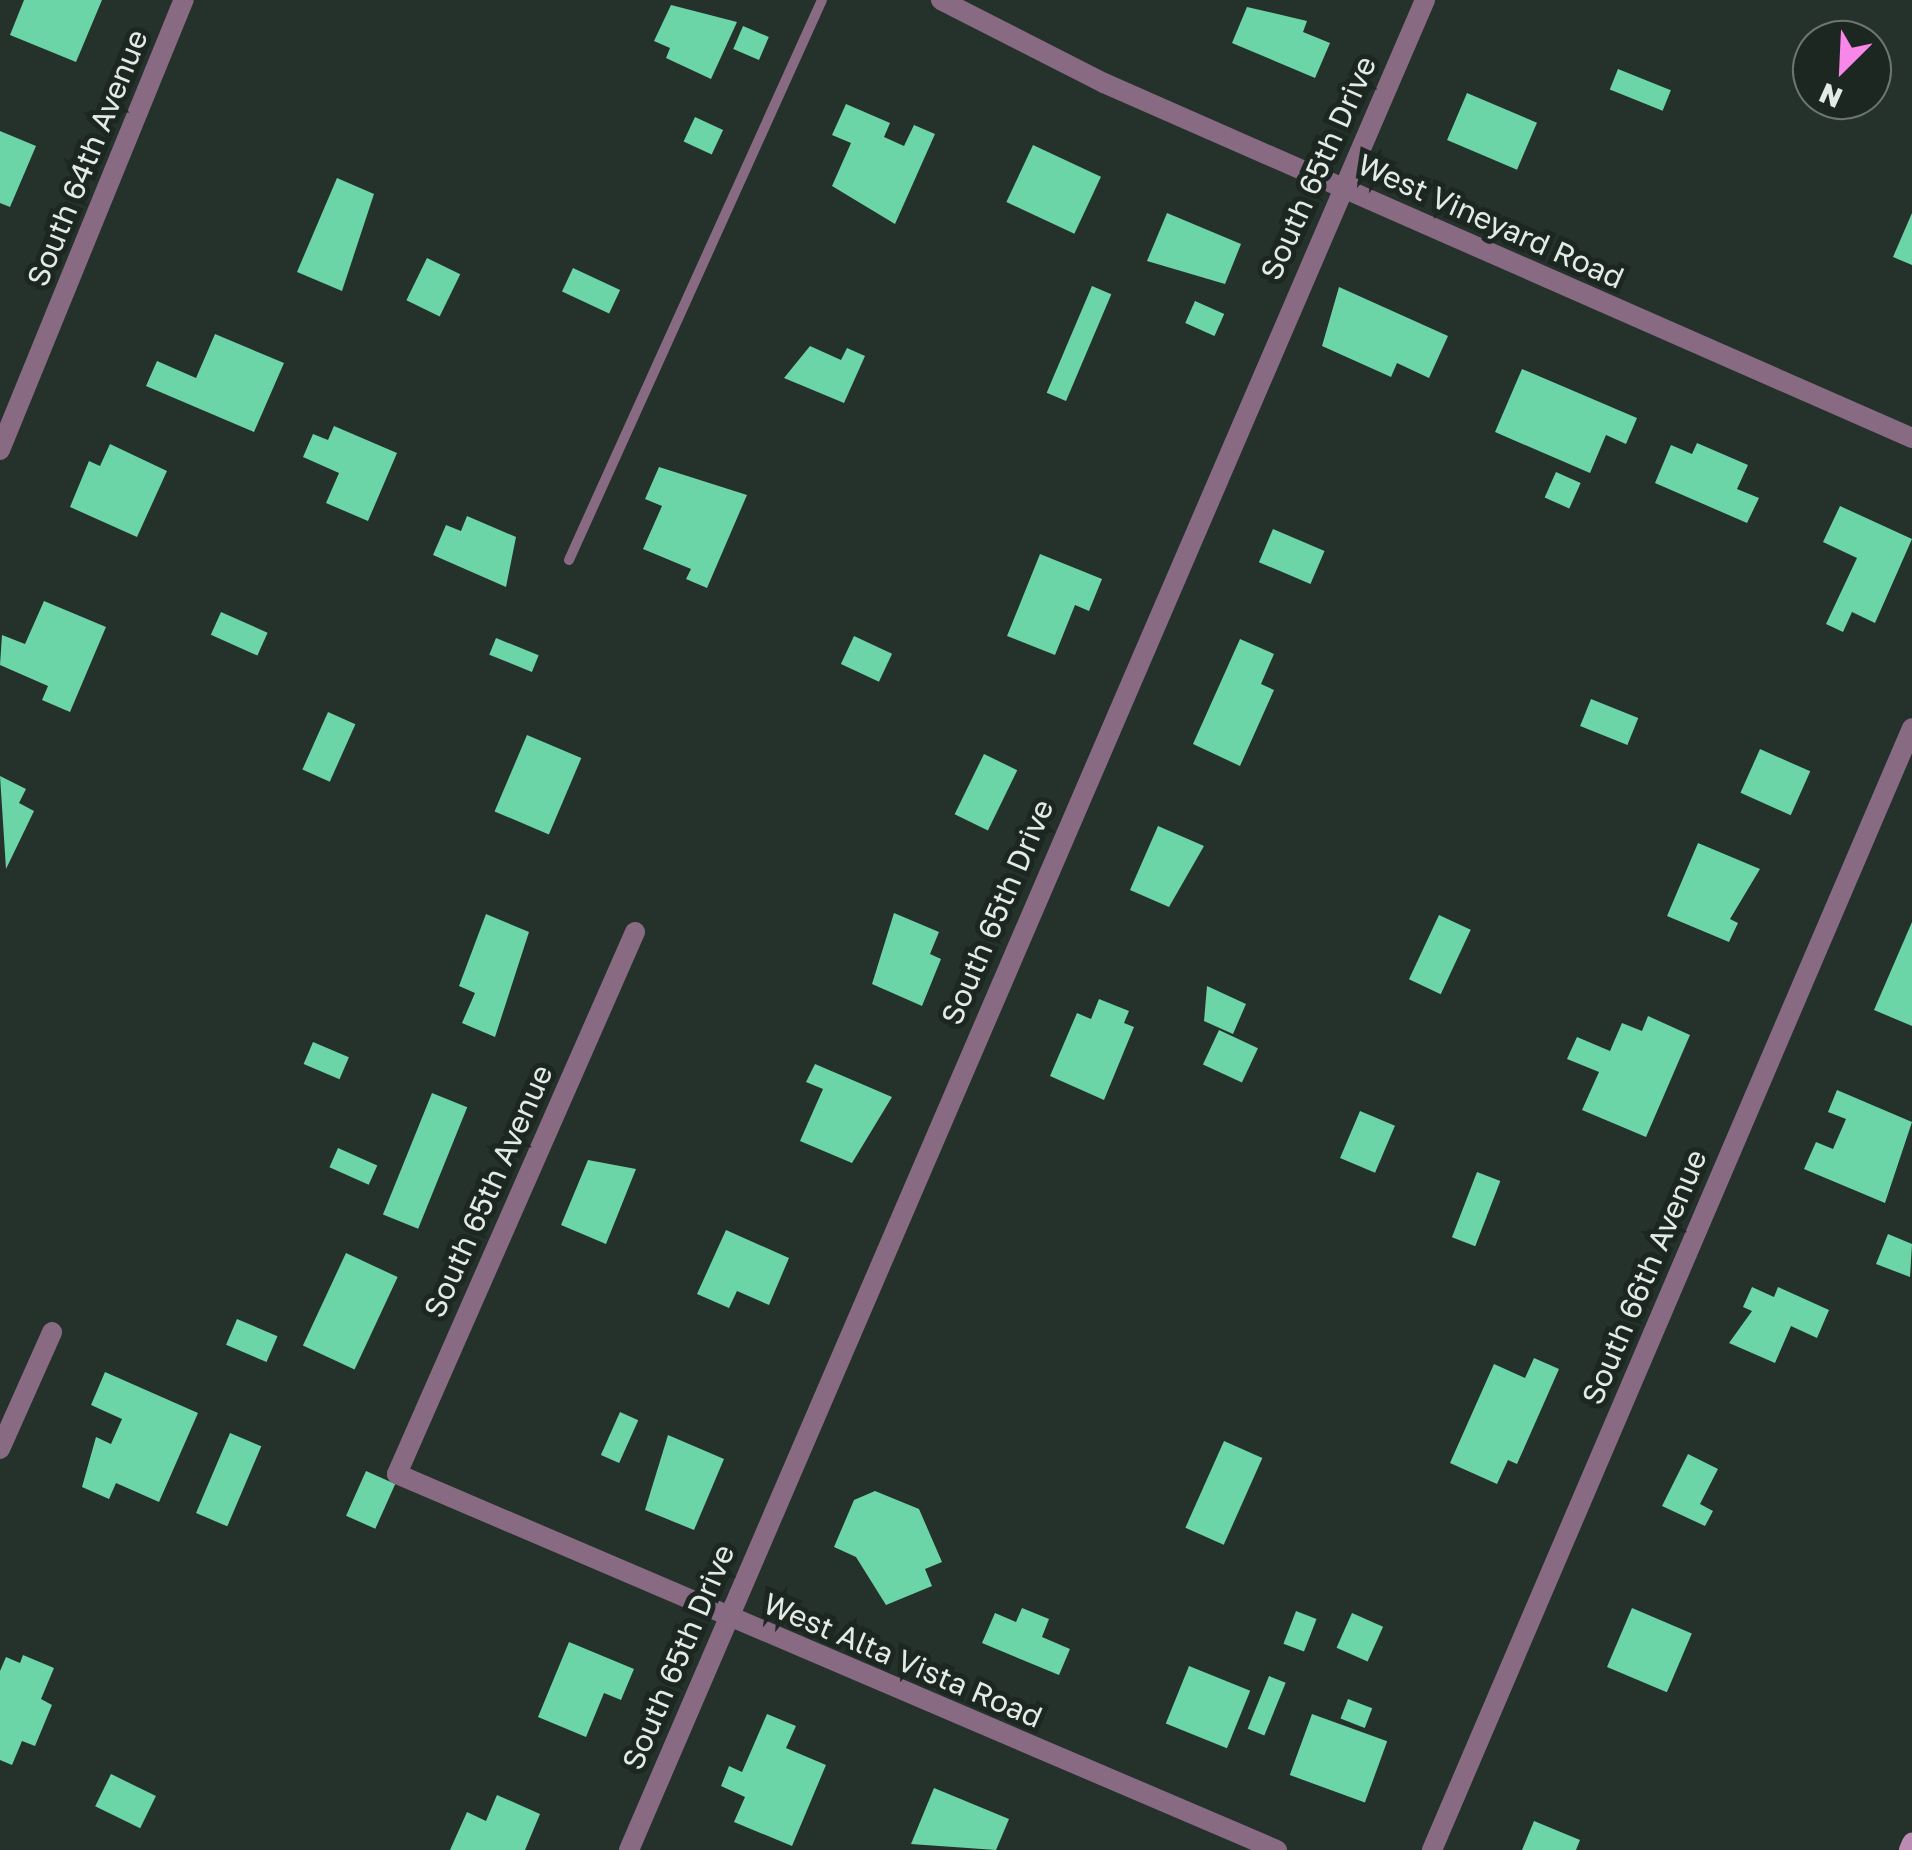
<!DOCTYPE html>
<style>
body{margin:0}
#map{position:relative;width:1912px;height:1850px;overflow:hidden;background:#25312b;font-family:"Golos Text",sans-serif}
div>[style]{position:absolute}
.building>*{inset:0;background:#6cd5a7;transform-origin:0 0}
.lane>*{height:10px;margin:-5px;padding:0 5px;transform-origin:5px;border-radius:5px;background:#896a83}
.street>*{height:20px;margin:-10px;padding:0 10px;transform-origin:10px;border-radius:10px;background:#896a83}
.secondary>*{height:20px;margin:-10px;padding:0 10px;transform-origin:10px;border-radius:10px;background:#bc8bb4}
span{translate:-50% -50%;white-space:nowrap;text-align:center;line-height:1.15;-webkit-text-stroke:10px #1c2722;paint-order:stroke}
.street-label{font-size:30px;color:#e3ebe7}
.north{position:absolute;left:1792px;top:20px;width:100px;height:100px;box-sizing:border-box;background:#1c2722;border:2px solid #6c7571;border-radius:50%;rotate:204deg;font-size:28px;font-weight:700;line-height:40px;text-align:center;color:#e3ebe7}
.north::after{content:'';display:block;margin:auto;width:35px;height:45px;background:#f987e9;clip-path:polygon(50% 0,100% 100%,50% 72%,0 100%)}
</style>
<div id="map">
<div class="building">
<div style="clip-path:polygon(24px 0,102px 0,76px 62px,10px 35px)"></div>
<div style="clip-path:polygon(671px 5px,737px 22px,711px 79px,666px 58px,670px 48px,654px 41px)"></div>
<div style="clip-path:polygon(1247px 7px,1307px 21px,1303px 32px,1330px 43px,1315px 78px,1232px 43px)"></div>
<div style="left:743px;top:26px;width:28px;height:25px;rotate:23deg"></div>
<div style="left:1618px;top:69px;width:57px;height:22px;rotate:22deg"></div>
<div style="left:1467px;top:93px;width:76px;height:51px;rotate:23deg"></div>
<div style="clip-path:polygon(846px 104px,890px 123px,884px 137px,904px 146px,914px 125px,935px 134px,895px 224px,832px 186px,851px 143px,832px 135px)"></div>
<div style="left:695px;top:117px;width:31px;height:27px;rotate:25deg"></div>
<div style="clip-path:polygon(0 131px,36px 146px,10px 207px,0 203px)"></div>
<div style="left:1033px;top:145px;width:75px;height:63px;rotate:25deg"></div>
<div style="clip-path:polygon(337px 178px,374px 194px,342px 291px,297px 272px)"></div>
<div style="clip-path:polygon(1167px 213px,1241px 244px,1225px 284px,1147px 261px)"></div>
<div style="clip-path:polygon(1912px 213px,1912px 265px,1893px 257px)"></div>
<div style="left:427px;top:258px;width:37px;height:47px;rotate:26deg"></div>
<div style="left:573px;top:268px;width:52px;height:26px;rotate:25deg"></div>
<div style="left:1092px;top:286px;width:21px;height:116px;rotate:23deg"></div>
<div style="clip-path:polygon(1339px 287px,1448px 336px,1429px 378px,1397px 363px,1391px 377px,1322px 346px)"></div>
<div style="left:1195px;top:301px;width:32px;height:24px;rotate:24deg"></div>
<div style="clip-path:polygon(215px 334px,284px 363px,254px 432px,146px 386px,157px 361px,196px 378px)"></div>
<div style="clip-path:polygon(810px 346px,841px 360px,847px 348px,865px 356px,844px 403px,784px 378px)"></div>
<div style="clip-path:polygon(1522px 369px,1637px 418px,1626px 444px,1606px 435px,1590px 473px,1495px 432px)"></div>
<div style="clip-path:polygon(334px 426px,397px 453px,368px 521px,326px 503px,339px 473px,303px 457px,313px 434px,328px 440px)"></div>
<div style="clip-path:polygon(1697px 443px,1748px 465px,1737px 489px,1759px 498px,1747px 523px,1655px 483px,1671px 445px,1692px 454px)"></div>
<div style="clip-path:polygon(110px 444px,167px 471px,137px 537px,70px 507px,89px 461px,100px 466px)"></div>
<div style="clip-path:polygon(659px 467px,747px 495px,707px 588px,686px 579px,691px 569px,643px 549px,662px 506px,645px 499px)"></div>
<div style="left:1556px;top:472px;width:27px;height:28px;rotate:24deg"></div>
<div style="clip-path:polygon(1840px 506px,1912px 539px,1875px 623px,1852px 612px,1843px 632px,1826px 624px,1857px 558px,1823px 542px)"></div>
<div style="clip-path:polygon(467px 516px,516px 537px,506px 587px,433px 555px,446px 525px,461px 531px)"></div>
<div style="left:1273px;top:529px;width:56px;height:36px;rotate:23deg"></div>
<div style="clip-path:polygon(1040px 554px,1102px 579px,1089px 611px,1075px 605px,1055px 655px,1007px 636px)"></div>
<div style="clip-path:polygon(44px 601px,106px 627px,70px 712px,42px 700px,48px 686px,0 665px,2px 635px,25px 644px)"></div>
<div style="left:221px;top:612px;width:51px;height:25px;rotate:24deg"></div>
<div style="left:854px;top:636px;width:42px;height:31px;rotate:25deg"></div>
<div style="left:496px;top:638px;width:46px;height:18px;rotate:22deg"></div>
<div style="clip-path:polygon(1240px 639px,1274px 654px,1261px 684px,1274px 690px,1240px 766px,1193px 744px)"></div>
<div style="left:1591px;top:699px;width:51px;height:29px;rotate:22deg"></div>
<div style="left:328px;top:712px;width:30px;height:63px;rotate:24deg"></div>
<div style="left:527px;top:735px;width:59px;height:83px;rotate:23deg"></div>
<div style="left:1760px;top:749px;width:55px;height:48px;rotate:24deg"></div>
<div style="left:984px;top:754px;width:37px;height:67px;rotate:26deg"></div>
<div style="clip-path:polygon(0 776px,26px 789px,19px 803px,34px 811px,6px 869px)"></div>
<div style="clip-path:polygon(1158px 826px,1204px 846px,1169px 907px,1130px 890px)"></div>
<div style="clip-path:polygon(1698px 843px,1760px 869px,1730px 919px,1738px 923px,1729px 942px,1667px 916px)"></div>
<div style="clip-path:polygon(894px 913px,939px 932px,930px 954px,941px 959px,922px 1006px,872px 984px)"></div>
<div style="clip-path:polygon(486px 914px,529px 932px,495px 1037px,462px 1023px,475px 993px,459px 986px)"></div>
<div style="left:1439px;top:915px;width:35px;height:71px;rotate:25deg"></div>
<div style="clip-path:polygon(1912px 922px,1912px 1026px,1874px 1010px)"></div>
<div style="clip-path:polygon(1207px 986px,1246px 1004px,1233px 1034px,1204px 1021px)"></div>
<div style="clip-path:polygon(1099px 999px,1129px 1011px,1124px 1023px,1134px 1027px,1104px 1100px,1050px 1076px,1077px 1013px,1091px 1019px)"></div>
<div style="clip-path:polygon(1648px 1016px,1690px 1035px,1646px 1137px,1582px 1110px,1599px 1072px,1567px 1059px,1577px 1037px,1610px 1051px,1622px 1023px,1642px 1031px)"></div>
<div style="left:1219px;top:1030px;width:43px;height:38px;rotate:25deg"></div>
<div style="left:313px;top:1042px;width:39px;height:24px;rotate:23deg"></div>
<div style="clip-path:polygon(815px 1064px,892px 1097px,852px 1163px,800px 1141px,823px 1089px,806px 1082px)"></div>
<div style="clip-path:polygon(1837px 1090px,1912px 1122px,1885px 1203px,1804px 1169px,1816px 1142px,1833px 1149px,1846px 1119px,1828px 1112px)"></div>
<div style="left:432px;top:1093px;width:38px;height:131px;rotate:22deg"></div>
<div style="left:1360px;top:1111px;width:38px;height:51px;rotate:23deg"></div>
<div style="left:338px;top:1148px;width:43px;height:21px;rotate:24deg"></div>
<div style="clip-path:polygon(588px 1160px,636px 1169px,606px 1244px,561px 1225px)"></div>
<div style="left:1477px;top:1172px;width:25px;height:70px;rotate:21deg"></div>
<div style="clip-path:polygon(726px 1230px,789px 1258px,769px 1305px,737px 1291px,729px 1308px,697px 1294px)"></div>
<div style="clip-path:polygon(1888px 1234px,1912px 1244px,1910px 1277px,1876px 1264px)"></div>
<div style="left:346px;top:1253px;width:57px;height:102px;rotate:25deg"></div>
<div style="clip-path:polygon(1752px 1287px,1774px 1297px,1778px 1287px,1829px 1310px,1817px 1338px,1791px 1326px,1775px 1363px,1729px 1343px,1752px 1311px,1743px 1307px)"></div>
<div style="left:237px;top:1319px;width:44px;height:28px;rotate:23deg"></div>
<div style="clip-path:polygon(1534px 1358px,1559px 1369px,1517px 1464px,1508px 1460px,1497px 1484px,1450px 1463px,1494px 1364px,1525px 1378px)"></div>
<div style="clip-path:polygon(105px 1372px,198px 1413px,159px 1502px,116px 1483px,109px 1499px,82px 1487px,96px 1437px,111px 1444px,122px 1419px,91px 1405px)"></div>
<div style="left:620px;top:1412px;width:20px;height:47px;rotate:24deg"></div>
<div style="left:230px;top:1433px;width:34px;height:87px;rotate:23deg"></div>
<div style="clip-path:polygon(668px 1435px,724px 1459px,694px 1530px,645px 1510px)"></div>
<div style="left:1224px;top:1441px;width:42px;height:95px;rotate:24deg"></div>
<div style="clip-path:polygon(1688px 1454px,1718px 1469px,1700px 1504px,1713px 1511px,1705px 1526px,1662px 1506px)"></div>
<div style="left:366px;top:1471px;width:32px;height:49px;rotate:24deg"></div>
<div style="clip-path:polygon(875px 1491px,919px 1509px,942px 1562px,925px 1569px,932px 1586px,886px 1605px,856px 1557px,834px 1547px,854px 1500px)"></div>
<div style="clip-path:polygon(1022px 1608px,1049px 1619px,1042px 1637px,1070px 1649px,1059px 1675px,982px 1643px,995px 1613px,1016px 1622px)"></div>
<div style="left:1632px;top:1608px;width:65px;height:64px;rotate:23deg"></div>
<div style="left:1296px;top:1611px;width:22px;height:35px;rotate:21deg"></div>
<div style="left:1352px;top:1613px;width:34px;height:38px;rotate:24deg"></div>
<div style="clip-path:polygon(569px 1642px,634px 1669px,621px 1700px,604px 1693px,586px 1737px,538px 1717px)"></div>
<div style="clip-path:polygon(23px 1655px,54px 1668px,41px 1699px,52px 1705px,35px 1746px,22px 1741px,12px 1765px,0 1760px,0 1671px,6px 1657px,20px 1663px)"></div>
<div style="left:1189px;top:1666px;width:66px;height:62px;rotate:22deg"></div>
<div style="left:1269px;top:1676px;width:18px;height:57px;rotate:22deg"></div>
<div style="left:1348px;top:1699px;width:26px;height:21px;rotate:21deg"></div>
<div style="clip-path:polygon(767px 1714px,796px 1726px,786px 1748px,826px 1765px,792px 1846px,734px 1822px,745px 1797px,721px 1786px,729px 1766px,742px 1772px)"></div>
<div style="left:1312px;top:1714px;width:80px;height:65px;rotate:20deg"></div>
<div style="left:111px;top:1774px;width:50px;height:36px;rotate:26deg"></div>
<div style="clip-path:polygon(934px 1788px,1009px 1819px,996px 1850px,911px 1844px)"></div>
<div style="clip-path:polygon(497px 1795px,540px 1814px,525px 1850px,450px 1850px,467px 1812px,486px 1821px)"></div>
<div style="clip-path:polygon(1534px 1821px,1580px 1840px,1576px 1850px,1522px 1850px)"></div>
</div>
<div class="lane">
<div style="left:569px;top:560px;width:614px;rotate:-65.69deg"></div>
</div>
<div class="street">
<div style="left:941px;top:0;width:183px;rotate:27deg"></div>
<div style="left:1104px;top:83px;width:883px;rotate:23.72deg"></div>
<div style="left:0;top:450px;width:486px;rotate:-67.8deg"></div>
<div style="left:635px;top:932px;width:592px;rotate:113.71deg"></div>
<div style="left:397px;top:1474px;width:957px;rotate:23.14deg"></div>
<div style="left:0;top:1449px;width:128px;rotate:-66deg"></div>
<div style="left:629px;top:1850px;width:2014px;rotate:-66.72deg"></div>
<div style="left:1432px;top:1850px;width:1220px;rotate:-66.84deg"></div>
</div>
<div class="secondary">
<div style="left:1909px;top:1850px;width:8px;rotate:-67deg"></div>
</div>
<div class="street-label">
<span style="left:87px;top:158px;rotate:-68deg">South 64th Avenue</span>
<span style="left:1318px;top:168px;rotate:-66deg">South 65th Drive</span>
<span style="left:1491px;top:221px;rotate:24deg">West Vineyard Road</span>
<span style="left:997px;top:912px;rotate:-67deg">South 65th Drive</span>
<span style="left:488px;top:1191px;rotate:-66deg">South 65th Avenue</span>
<span style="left:1644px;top:1277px;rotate:-67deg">South 66th Avenue</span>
<span style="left:678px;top:1657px;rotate:-67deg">South 65th Drive</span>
<span style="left:903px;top:1660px;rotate:23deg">West Alta Vista Road</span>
</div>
<div class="north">N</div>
</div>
